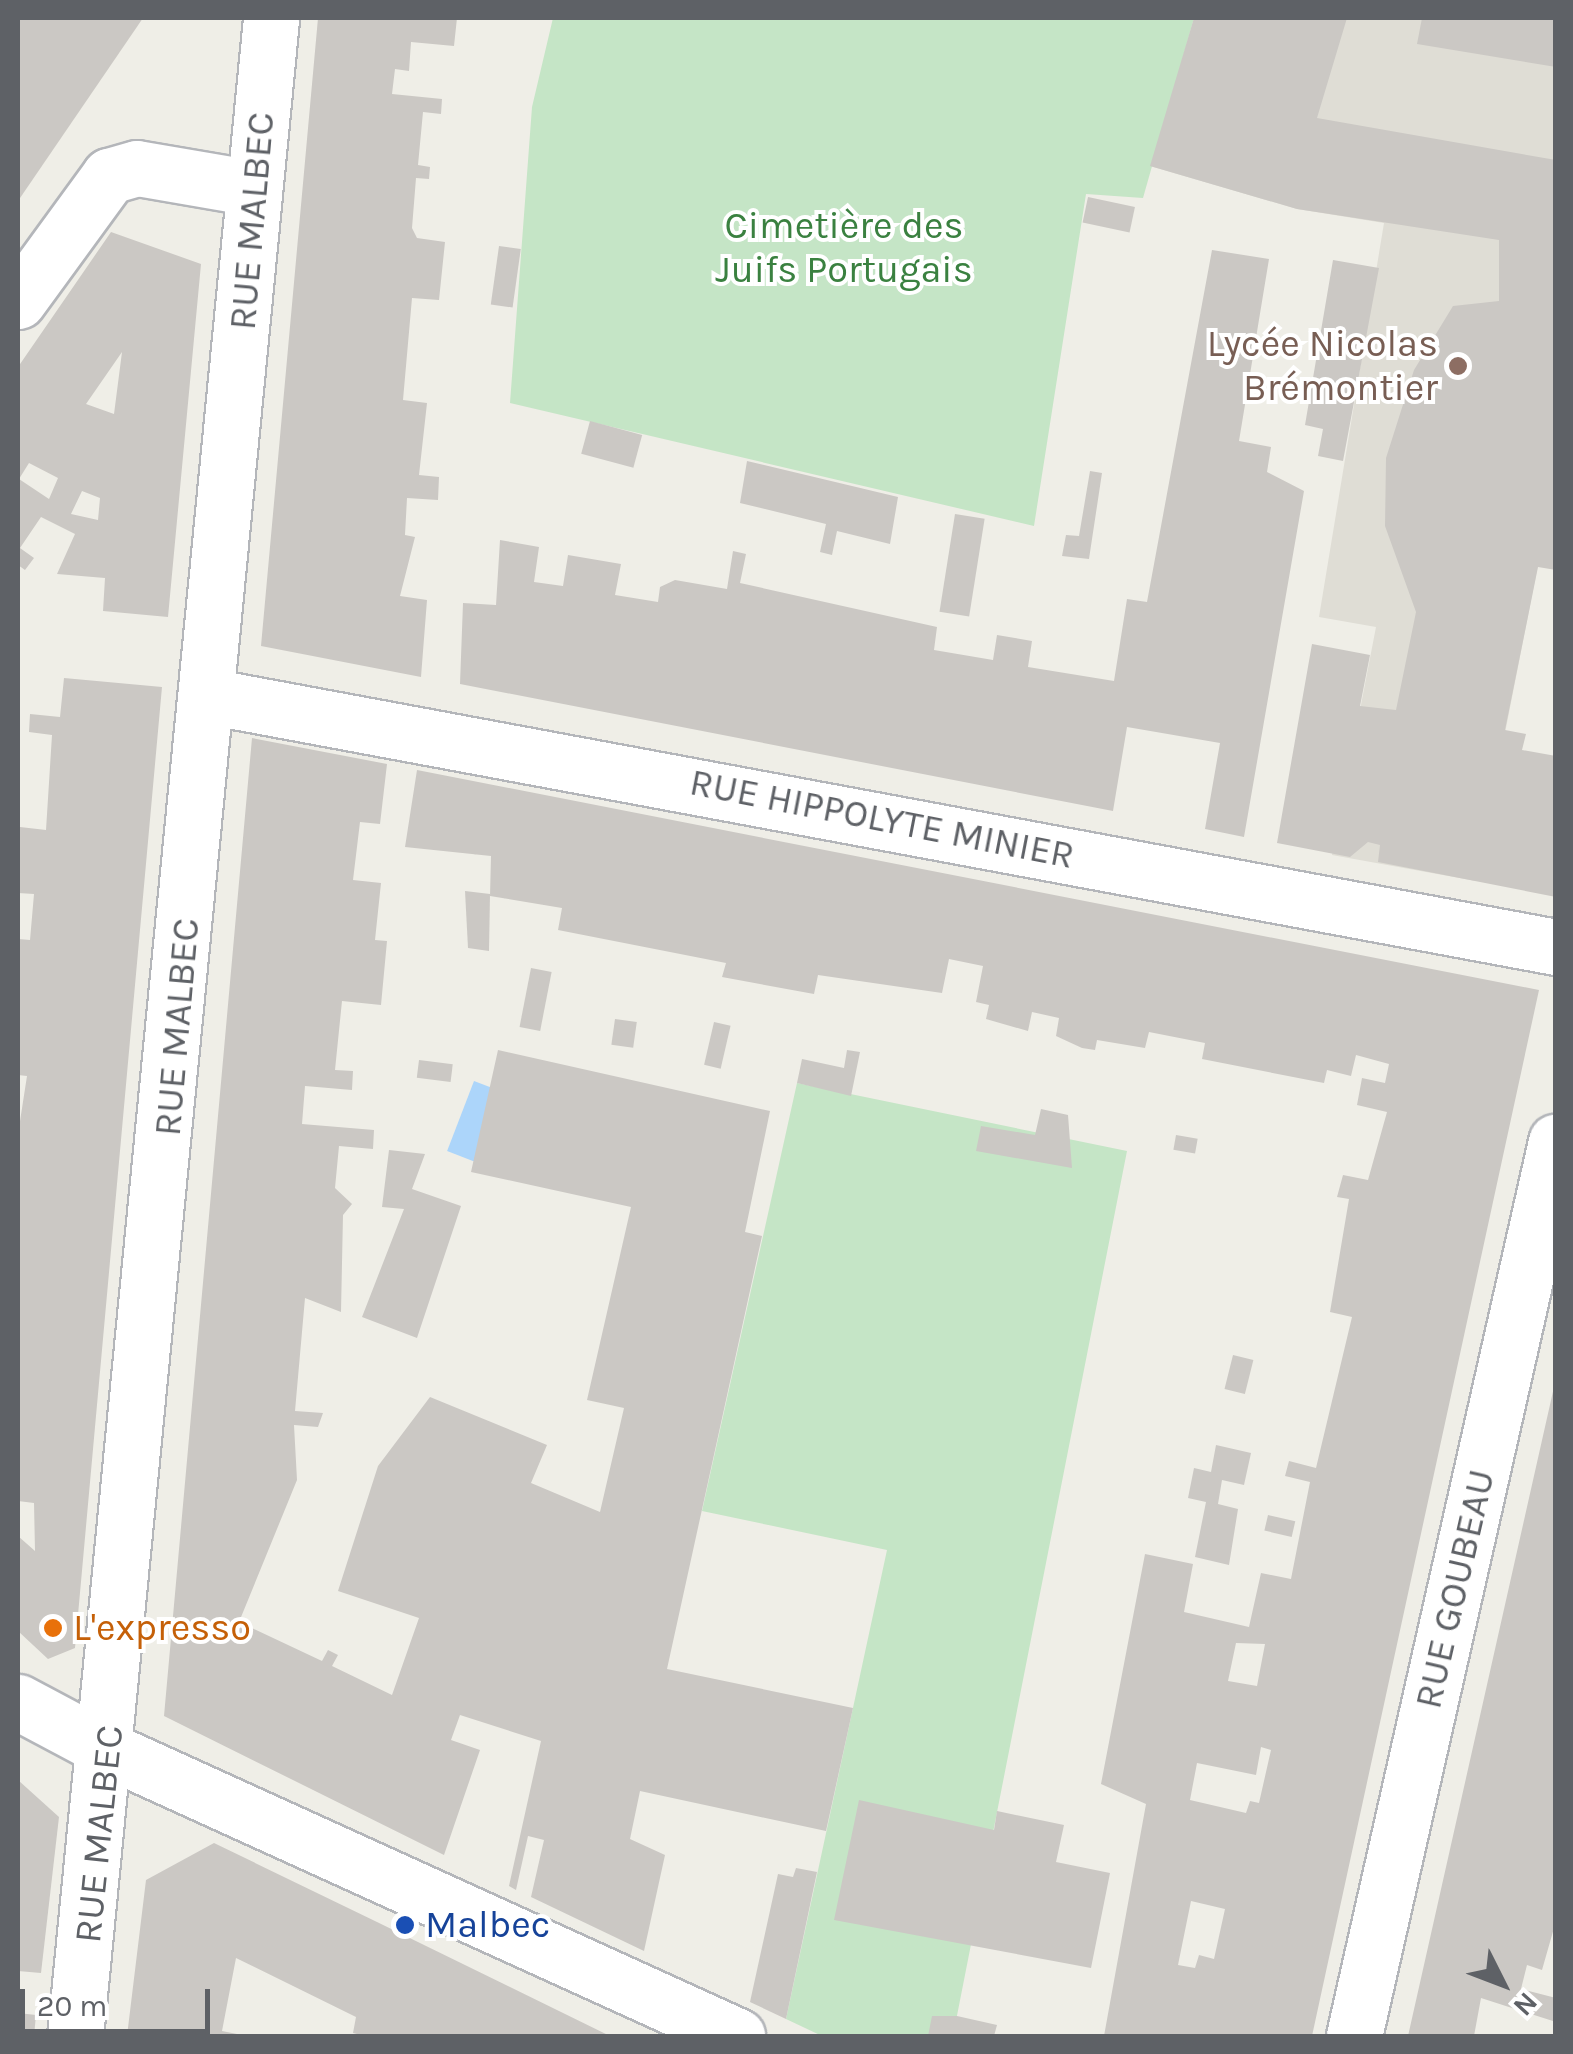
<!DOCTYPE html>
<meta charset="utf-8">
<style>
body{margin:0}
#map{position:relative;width:1573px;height:2054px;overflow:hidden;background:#efeee7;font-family:Karla,sans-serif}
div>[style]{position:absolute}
.education>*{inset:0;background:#dfddd5}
.green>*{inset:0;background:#c5e5c6}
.water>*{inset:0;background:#acd5fa;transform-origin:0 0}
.building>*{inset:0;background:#cbc8c4;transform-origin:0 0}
.roads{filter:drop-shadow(2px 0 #b4b6ba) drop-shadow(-2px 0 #b4b6ba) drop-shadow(0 2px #b4b6ba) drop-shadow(0 -2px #b4b6ba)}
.minor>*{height:55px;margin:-27.5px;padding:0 27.5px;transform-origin:27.5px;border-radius:27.5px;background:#fff}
.tertiary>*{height:55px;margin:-27.5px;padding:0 27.5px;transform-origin:27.5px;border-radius:27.5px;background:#fff}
.dots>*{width:28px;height:28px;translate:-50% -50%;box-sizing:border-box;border:5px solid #fff;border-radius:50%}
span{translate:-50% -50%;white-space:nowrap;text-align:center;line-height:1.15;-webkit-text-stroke:8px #fff;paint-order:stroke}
.street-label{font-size:38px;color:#5e6166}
.park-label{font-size:38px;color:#3a8140}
.education-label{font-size:38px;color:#785e54}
.right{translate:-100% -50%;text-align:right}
.food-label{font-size:38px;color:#c56008}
.left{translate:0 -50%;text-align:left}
.transit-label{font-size:38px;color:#164399}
.frame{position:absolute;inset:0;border:20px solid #5e6166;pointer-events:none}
.north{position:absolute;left:1453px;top:1934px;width:100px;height:100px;-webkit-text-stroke:8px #fff;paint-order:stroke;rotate:132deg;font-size:28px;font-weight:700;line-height:40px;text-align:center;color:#5e6166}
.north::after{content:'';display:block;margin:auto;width:35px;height:45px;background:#5e6166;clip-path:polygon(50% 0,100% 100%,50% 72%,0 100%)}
.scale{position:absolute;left:20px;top:1989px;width:190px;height:45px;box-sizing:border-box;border:5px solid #5e6166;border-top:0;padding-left:12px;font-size:30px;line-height:35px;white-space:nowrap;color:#5e6166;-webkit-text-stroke:8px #fff;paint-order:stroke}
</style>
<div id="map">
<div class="education">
<div style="clip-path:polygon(1194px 18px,1555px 18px,1555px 478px,1476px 881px,1332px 855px,1376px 627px,1319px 617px,1384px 223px,1297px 209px,1150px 166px)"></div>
</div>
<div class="green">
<div style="clip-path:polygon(553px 18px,1194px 18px,1143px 198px,1086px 194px,1034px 526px,510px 403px,532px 107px)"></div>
<div style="clip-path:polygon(797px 1083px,1127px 1151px,953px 2036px,822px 2036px,786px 2019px,887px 1550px,702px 1511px)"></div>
</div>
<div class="water">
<div style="left:474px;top:1081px;width:31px;height:75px;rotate:21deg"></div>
</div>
<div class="building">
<div style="clip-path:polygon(18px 18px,143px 18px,18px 201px)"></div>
<div style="clip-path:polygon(318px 18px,457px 18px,454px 46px,411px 42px,409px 71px,395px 69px,392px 94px,442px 99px,441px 114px,423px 112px,418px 165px,430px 167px,429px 179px,416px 178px,412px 228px,417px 238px,445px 242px,439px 300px,412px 298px,403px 400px,427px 403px,419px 475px,439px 477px,438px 500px,407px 498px,405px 535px,415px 537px,400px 596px,427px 600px,421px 677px,261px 646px)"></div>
<div style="clip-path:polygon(1194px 18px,1347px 18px,1317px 118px,1556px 160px,1556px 570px,1538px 567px,1505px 730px,1526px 734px,1522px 750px,1556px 756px,1556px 897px,1378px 862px,1380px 845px,1368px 842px,1350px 857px,1277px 843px,1312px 644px,1370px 655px,1360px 706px,1396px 710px,1416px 612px,1385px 526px,1386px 458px,1414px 370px,1453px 306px,1499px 301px,1499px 240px,1297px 209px,1150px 166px)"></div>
<div style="clip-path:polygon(1422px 18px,1556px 18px,1556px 67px,1417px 44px)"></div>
<div style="left:1088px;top:197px;width:48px;height:26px;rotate:12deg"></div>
<div style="clip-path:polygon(evenodd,111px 232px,201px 264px,168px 617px,103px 611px,105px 578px,57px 574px,75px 534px,41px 517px,20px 548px,34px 558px,25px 570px,18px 565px,18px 367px,111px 232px,122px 352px,114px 414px,86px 404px,122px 352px,111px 232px,29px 463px,58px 478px,49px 499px,19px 479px,29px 463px,111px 232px,82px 491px,100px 498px,98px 520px,71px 514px,82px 491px)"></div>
<div style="left:499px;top:246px;width:22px;height:59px;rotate:8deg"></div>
<div style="clip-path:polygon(1212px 250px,1269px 259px,1239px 441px,1271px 447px,1267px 472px,1304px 491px,1244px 837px,1205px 829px,1220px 743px,1127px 727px,1113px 811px,460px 684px,463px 603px,496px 605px,500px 540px,539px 547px,534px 582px,563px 586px,568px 555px,621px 564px,615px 595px,658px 602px,660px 587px,675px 580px,727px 589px,733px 551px,746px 554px,740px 583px,937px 627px,934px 650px,993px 660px,997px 635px,1032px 641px,1028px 667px,1114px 681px,1127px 599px,1147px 602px)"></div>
<div style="clip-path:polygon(1333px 260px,1379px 268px,1343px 461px,1318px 456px,1323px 429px,1305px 425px)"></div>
<div style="left:590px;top:421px;width:54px;height:34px;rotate:15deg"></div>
<div style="clip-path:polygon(747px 461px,898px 497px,890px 544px,837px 531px,832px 555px,820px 552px,826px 524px,740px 503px)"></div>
<div style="clip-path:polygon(1090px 471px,1102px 473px,1089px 559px,1062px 556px,1066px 535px,1079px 536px)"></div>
<div style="left:955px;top:514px;width:30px;height:99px;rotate:9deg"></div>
<div style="clip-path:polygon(64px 678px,162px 687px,75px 1648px,48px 1659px,18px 1631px,18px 1536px,35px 1551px,34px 1503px,18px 1501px,18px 1134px,27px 1076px,18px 1075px,18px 939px,30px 940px,34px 894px,18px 893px,18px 854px,20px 827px,46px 830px,52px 735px,29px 732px,30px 714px,60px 717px)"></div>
<div style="clip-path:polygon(252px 738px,387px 764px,380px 824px,360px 822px,353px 880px,381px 883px,375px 940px,387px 941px,381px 1005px,342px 1001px,335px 1070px,353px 1071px,352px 1090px,305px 1086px,302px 1124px,374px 1130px,373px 1149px,339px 1146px,335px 1188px,352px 1204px,343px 1215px,341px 1312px,305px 1298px,295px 1411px,323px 1413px,318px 1427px,294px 1425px,297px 1480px,239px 1622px,322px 1661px,328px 1650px,338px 1655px,332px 1666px,392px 1695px,419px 1618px,338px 1591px,378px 1466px,430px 1397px,547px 1445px,531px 1483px,600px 1512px,624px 1408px,587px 1400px,631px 1207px,471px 1172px,498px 1050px,770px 1111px,745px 1232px,762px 1236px,667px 1669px,853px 1708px,826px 1831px,640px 1791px,630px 1839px,665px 1855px,644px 1951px,531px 1897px,544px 1840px,528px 1836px,516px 1890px,509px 1886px,541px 1741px,460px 1715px,451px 1740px,480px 1750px,444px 1855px,164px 1716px)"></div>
<div style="clip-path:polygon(evenodd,417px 770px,1539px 990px,1312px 2036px,1104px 2036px,1146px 1804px,1101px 1784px,1145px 1554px,1193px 1564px,1184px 1612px,1249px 1627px,1261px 1573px,1291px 1579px,1310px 1482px,1285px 1476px,1289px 1461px,1316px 1468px,1352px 1317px,1330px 1312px,1349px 1199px,1337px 1197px,1343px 1175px,1368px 1180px,1387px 1112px,1357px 1105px,1362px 1078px,1385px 1083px,1389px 1064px,1356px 1055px,1351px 1076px,1327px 1070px,1324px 1083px,1202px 1059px,1205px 1043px,1149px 1032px,1145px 1048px,1097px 1040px,1095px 1050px,1082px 1048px,1056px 1036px,1059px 1018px,1032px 1012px,1028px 1031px,986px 1019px,989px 1005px,976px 1002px,983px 966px,949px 959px,942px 993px,818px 975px,814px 994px,722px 977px,726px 963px,558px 930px,562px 908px,490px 896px,491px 856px,405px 847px,417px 770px,1236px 1643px,1265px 1644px,1257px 1686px,1228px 1681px,1236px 1643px,417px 770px,1261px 1747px,1271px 1750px,1259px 1803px,1250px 1801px,1246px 1813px,1190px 1800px,1197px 1763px,1256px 1775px,1261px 1747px,417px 770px,1191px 1901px,1225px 1909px,1214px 1959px,1199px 1955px,1195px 1968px,1178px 1965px,1191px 1901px)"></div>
<div style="clip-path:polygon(465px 891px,490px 894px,489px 951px,468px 948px)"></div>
<div style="left:531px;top:968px;width:21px;height:60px;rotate:11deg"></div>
<div style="left:615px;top:1019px;width:22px;height:26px;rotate:8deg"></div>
<div style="left:714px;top:1022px;width:17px;height:44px;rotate:13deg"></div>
<div style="clip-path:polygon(847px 1050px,860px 1052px,851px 1096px,797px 1083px,802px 1059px,844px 1068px)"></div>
<div style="left:419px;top:1060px;width:34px;height:18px;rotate:7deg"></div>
<div style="clip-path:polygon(1041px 1109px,1068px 1115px,1072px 1168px,976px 1151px,981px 1126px,1035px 1135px)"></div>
<div style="left:1176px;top:1135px;width:22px;height:15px;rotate:10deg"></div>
<div style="clip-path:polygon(389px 1150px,425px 1154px,412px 1189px,461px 1206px,417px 1338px,362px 1317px,404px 1209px,382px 1207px)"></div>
<div style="left:1233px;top:1355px;width:21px;height:35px;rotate:14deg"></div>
<div style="clip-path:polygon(1556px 1378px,1556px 1921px,1542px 1970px,1527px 1965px,1521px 1989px,1556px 1998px,1556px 2022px,1481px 1998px,1474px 2036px,1408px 2036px)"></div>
<div style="clip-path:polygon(1216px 1445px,1251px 1453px,1244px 1485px,1222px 1480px,1218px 1504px,1238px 1509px,1229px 1565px,1195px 1557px,1206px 1502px,1188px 1498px,1194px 1468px,1211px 1472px)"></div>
<div style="left:1268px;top:1515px;width:28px;height:16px;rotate:13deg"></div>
<div style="clip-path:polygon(18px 1780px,59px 1817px,41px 1973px,18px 1971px)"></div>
<div style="clip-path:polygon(859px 1800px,994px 1830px,997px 1811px,1064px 1825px,1056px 1862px,1110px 1873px,1091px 1968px,834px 1920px)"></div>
<div style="clip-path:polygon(214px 1843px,377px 1922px,610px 2036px,365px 2036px,353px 2033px,356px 2017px,236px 1958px,222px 2031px,247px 2036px,127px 2036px,146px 1880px)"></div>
<div style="clip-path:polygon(796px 1868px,817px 1872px,786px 2019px,750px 2002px,778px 1874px,793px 1877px)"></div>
<div style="clip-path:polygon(18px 2013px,36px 2015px,34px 2036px,18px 2036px)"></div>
<div style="clip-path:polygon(932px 2016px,957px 2016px,997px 2025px,994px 2036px,928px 2036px)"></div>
</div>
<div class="roads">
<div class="minor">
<div style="left:18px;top:301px;width:155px;rotate:-53.9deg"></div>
<div style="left:109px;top:176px;width:29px;rotate:-16deg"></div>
<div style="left:137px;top:168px;width:119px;rotate:9.7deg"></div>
<div style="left:208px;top:696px;width:1371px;rotate:10.55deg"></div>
<div style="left:110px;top:1751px;width:689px;rotate:24.44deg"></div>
<div style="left:1354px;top:2036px;width:917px;rotate:-77.27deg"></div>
</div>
<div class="tertiary">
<div style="left:18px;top:1702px;width:104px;rotate:28deg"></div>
<div style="left:75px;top:2036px;width:2027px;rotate:-84.45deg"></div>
</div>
</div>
<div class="dots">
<div style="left:1458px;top:366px;background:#8d6e63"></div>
<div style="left:53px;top:1628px;background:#e8710a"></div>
<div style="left:405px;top:1925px;background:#1a4fb4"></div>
</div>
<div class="street-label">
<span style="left:252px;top:221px;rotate:-85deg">RUE MALBEC</span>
<span style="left:882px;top:819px;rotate:11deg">RUE HIPPOLYTE MINIER</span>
<span style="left:177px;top:1027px;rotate:-85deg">RUE MALBEC</span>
<span style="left:1455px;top:1589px;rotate:-77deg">RUE GOUBEAU</span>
<span style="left:99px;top:1834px;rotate:-84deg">RUE MALBEC</span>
</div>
<div class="park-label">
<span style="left:844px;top:248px">Cimetière des<br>Juifs Portugais</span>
</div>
<div class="education-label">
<span class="right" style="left:1438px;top:366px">Lycée Nicolas<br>Brémontier</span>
</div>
<div class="food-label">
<span class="left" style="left:73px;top:1628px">L'expresso</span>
</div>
<div class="transit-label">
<span class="left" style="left:425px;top:1925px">Malbec</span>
</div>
<div class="frame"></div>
<div class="north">N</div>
<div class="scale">20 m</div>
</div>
